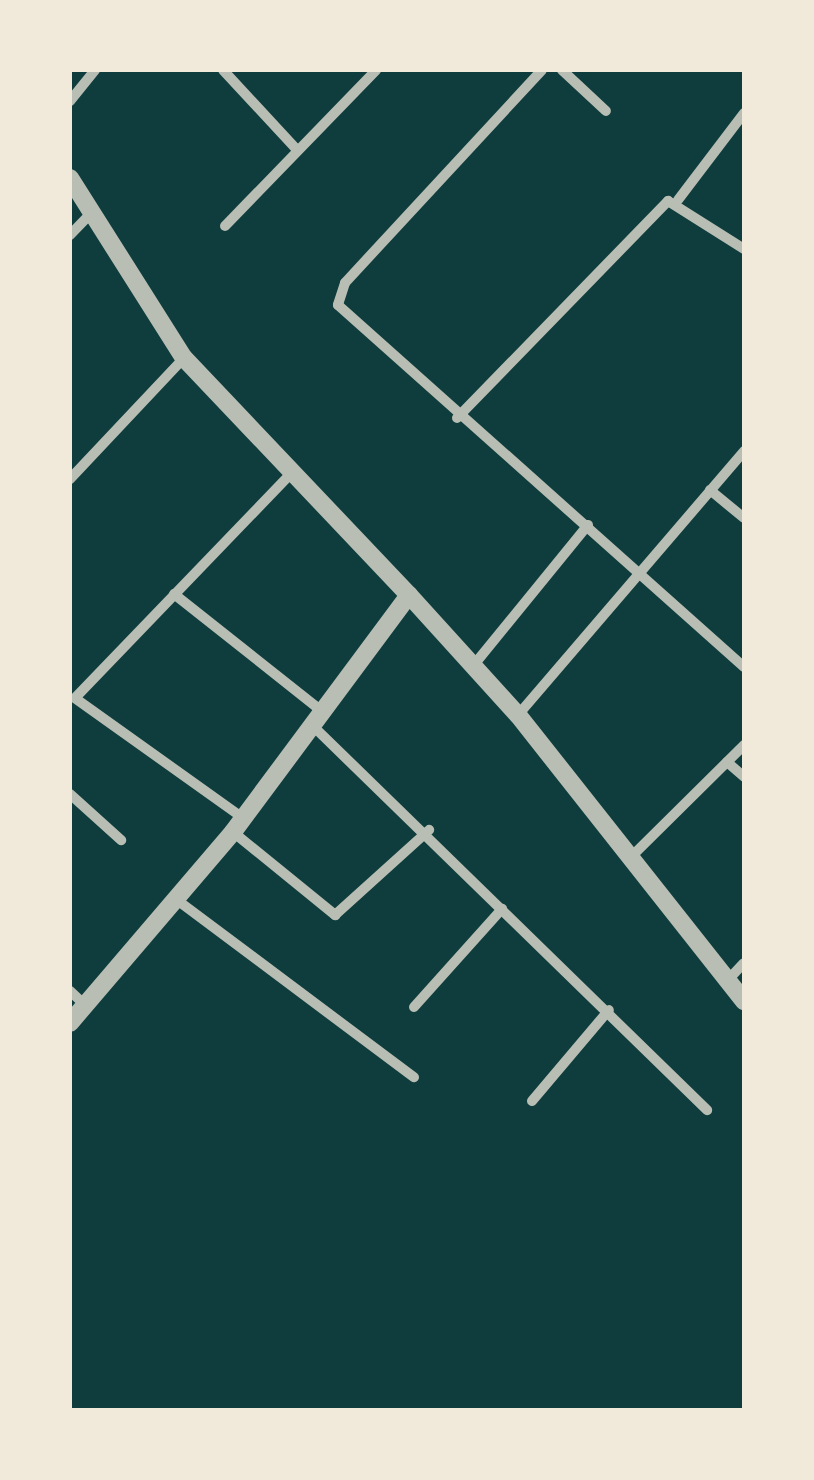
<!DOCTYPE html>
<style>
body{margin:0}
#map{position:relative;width:814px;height:1480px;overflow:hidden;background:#0f3d3e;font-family:Mulish,sans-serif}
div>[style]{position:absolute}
.minor>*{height:10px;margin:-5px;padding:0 5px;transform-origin:5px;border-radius:5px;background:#b8beb3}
.tertiary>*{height:18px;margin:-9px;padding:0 9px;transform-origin:9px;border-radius:9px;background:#b8beb3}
span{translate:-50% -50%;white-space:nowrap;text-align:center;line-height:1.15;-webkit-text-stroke:9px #f1e9da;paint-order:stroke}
.frame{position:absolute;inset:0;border:72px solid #f1e9da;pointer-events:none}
</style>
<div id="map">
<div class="minor">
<div style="left:223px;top:70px;width:109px;rotate:47.2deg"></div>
<div style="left:542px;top:70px;width:290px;rotate:132.8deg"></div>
<div style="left:345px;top:283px;width:23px;rotate:108deg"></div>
<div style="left:338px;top:305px;width:544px;rotate:41.72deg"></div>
<div style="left:562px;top:70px;width:60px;rotate:43deg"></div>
<div style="left:70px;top:101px;width:40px;rotate:-51deg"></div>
<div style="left:678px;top:200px;width:109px;rotate:-52.8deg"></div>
<div style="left:225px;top:226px;width:217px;rotate:-45.9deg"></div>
<div style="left:70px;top:235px;width:32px;rotate:-46deg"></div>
<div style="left:457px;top:418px;width:303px;rotate:-45.8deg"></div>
<div style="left:668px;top:201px;width:90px;rotate:32.3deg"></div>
<div style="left:70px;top:479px;width:166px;rotate:-46.7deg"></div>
<div style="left:710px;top:490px;width:44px;rotate:39.5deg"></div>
<div style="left:174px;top:594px;width:190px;rotate:38.4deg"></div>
<div style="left:473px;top:666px;width:182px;rotate:-50.8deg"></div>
<div style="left:518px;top:715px;width:348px;rotate:-49.4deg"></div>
<div style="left:314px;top:727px;width:549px;rotate:44.26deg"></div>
<div style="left:727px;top:762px;width:23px;rotate:41deg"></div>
<div style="left:70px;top:794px;width:69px;rotate:42deg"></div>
<div style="left:243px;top:818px;width:206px;rotate:-144.5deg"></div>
<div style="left:75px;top:698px;width:307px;rotate:-46.1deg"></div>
<div style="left:233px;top:832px;width:132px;rotate:39.1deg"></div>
<div style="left:335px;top:915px;width:127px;rotate:-42.1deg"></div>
<div style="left:632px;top:856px;width:158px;rotate:-44.7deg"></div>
<div style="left:177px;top:900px;width:296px;rotate:36.8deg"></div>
<div style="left:728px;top:980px;width:23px;rotate:-47deg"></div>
<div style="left:70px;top:991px;width:21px;rotate:43deg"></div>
<div style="left:414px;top:1007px;width:132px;rotate:-48.1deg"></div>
<div style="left:532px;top:1101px;width:119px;rotate:-49.8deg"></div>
</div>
<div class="tertiary">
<div style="left:70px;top:178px;width:213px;rotate:57.7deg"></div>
<div style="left:184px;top:358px;width:327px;rotate:46.5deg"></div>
<div style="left:409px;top:595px;width:295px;rotate:126.6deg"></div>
<div style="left:233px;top:832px;width:251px;rotate:130.5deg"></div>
<div style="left:409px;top:595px;width:162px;rotate:47.8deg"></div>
<div style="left:518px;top:715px;width:365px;rotate:51.7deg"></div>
</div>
<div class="frame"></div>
</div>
